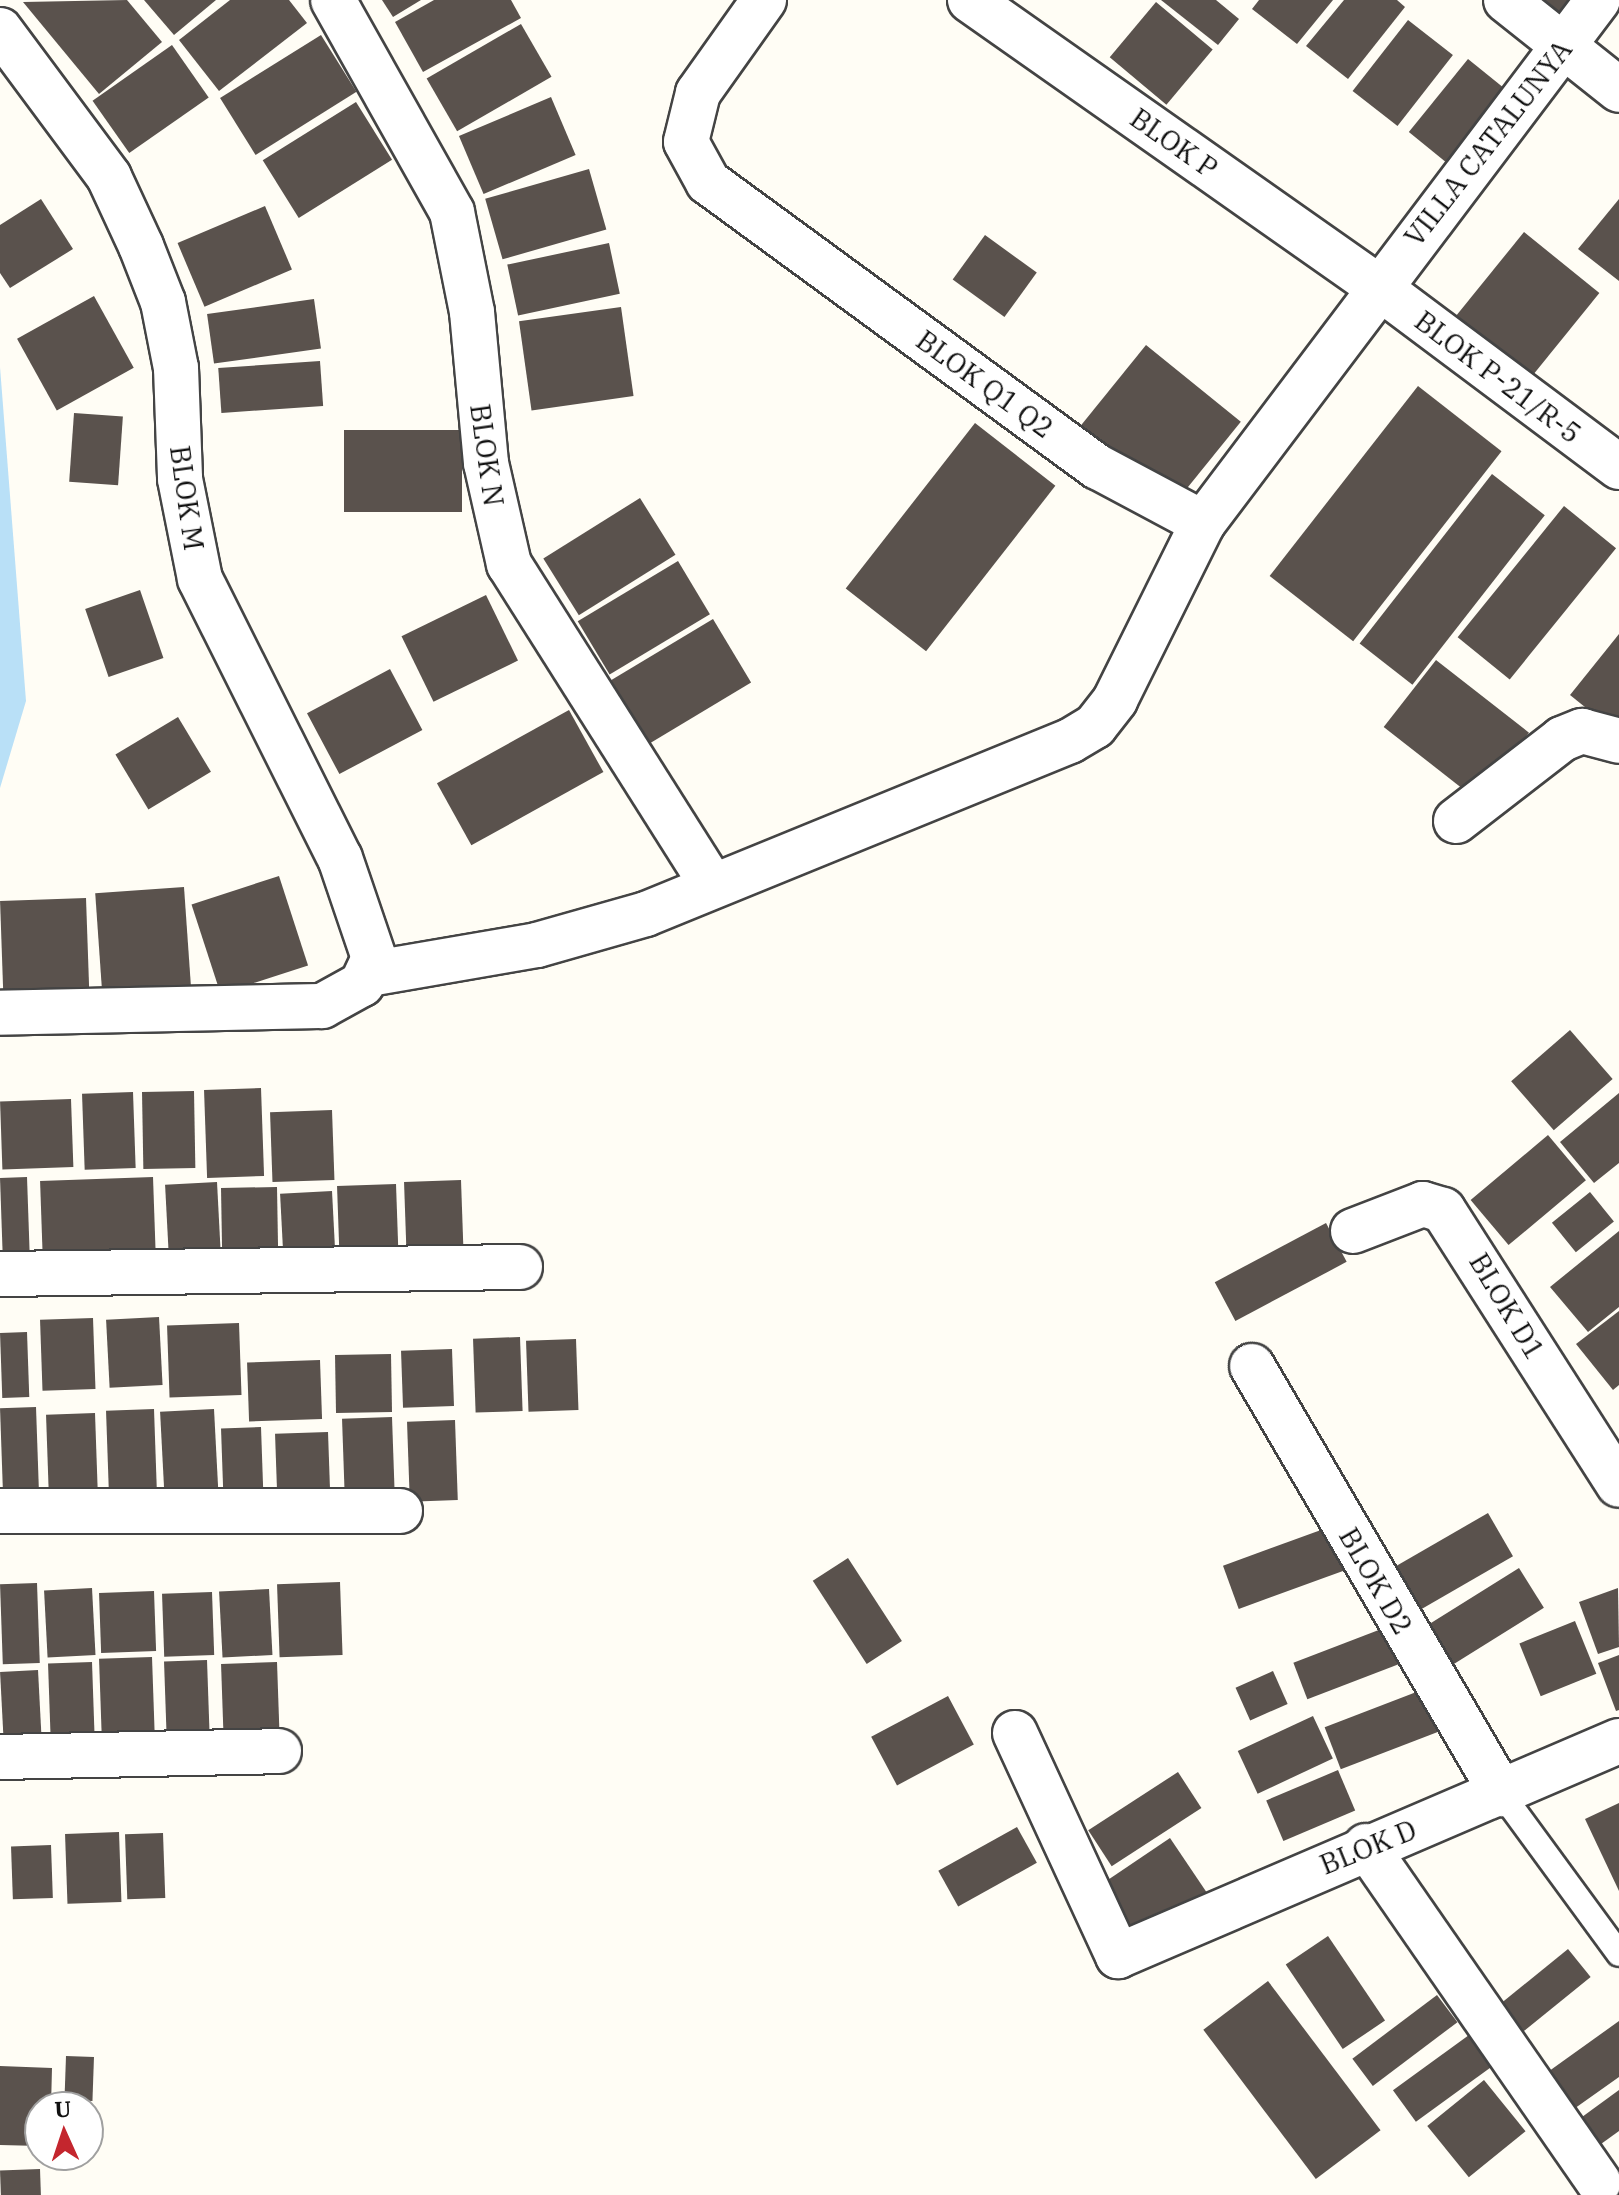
<!DOCTYPE html>
<style>
body{margin:0}
#map{position:relative;width:1619px;height:2195px;overflow:hidden;background:#fffdf5;font-family:"IBM Plex Serif",serif}
div>[style]{position:absolute}
.water>*{inset:0;background:#b9e0f7}
.building>*{inset:0;background:#5a524d;transform-origin:0 0}
.roads{filter:drop-shadow(2px 0 #444) drop-shadow(-2px 0 #444) drop-shadow(0 2px #444) drop-shadow(0 -2px #444)}
.service>*{height:24px;margin:-12px;padding:0 12px;transform-origin:12px;border-radius:12px;background:#fff}
.minor>*{height:44px;margin:-22px;padding:0 22px;transform-origin:22px;border-radius:22px;background:#fff}
span{translate:-50% -50%;white-space:nowrap;text-align:center;line-height:1.15;-webkit-text-stroke:8px #fff;paint-order:stroke}
.street-label{font-size:28px;color:#111}
.north{position:absolute;left:24px;top:2091px;width:80px;height:80px;box-sizing:border-box;background:#fff;border:2px solid #a0a0a0;border-radius:50%;rotate:357deg;font-size:22px;font-weight:700;line-height:32px;text-align:center;color:#111}
.north::after{content:'';display:block;margin:auto;width:28px;height:36px;background:#c4262e;clip-path:polygon(50% 0,100% 100%,50% 72%,0 100%)}
</style>
<div id="map">
<div class="water">
<div style="clip-path:polygon(0 367px,26px 701px,0 788px)"></div>
</div>
<div class="building">
<div style="clip-path:polygon(127px 0,162px 42px,99px 94px,23px 2px)"></div>
<div style="clip-path:polygon(144px 0,216px 0,174px 35px)"></div>
<div style="clip-path:polygon(230px 0,289px 0,307px 23px,219px 91px,179px 40px)"></div>
<div style="clip-path:polygon(382px 0,421px 0,393px 17px)"></div>
<div style="clip-path:polygon(434px 0,511px 0,521px 18px,423px 72px,395px 22px)"></div>
<div style="clip-path:polygon(1161px 0,1216px 0,1239px 19px,1218px 45px)"></div>
<div style="clip-path:polygon(1259px 0,1333px 0,1297px 44px,1252px 9px)"></div>
<div style="clip-path:polygon(1344px 0,1397px 0,1405px 7px,1348px 79px,1306px 46px)"></div>
<div style="clip-path:polygon(1524px 0,1569px 0,1552px 22px)"></div>
<div style="left:1156px;top:2px;width:74px;height:72px;rotate:40deg"></div>
<div style="left:1408px;top:20px;width:57px;height:90px;rotate:38deg"></div>
<div style="left:521px;top:24px;width:61px;height:109px;rotate:60deg"></div>
<div style="left:321px;top:35px;width:67px;height:119px;rotate:58deg"></div>
<div style="left:172px;top:45px;width:64px;height:97px;rotate:55deg"></div>
<div style="left:1468px;top:59px;width:55px;height:94px;rotate:39deg"></div>
<div style="left:551px;top:97px;width:63px;height:100px;rotate:67deg"></div>
<div style="left:356px;top:102px;width:68px;height:110px;rotate:58deg"></div>
<div style="left:589px;top:169px;width:63px;height:108px;rotate:74deg"></div>
<div style="clip-path:polygon(41px 199px,73px 249px,10px 288px,0 273px,0 225px)"></div>
<div style="clip-path:polygon(1619px 199px,1619px 281px,1578px 249px)"></div>
<div style="left:265px;top:206px;width:69px;height:95px;rotate:67deg"></div>
<div style="left:1524px;top:232px;width:97px;height:112px;rotate:39deg"></div>
<div style="left:985px;top:235px;width:64px;height:55px;rotate:36deg"></div>
<div style="left:609px;top:243px;width:52px;height:104px;rotate:78deg"></div>
<div style="left:94px;top:296px;width:82px;height:88px;rotate:61deg"></div>
<div style="left:314px;top:299px;width:50px;height:108px;rotate:82deg"></div>
<div style="left:621px;top:307px;width:90px;height:103px;rotate:82deg"></div>
<div style="left:1146px;top:345px;width:122px;height:108px;rotate:39deg"></div>
<div style="left:320px;top:361px;width:45px;height:102px;rotate:86deg"></div>
<div style="left:1418px;top:386px;width:106px;height:241px;rotate:38deg"></div>
<div style="left:74px;top:413px;width:49px;height:69px;rotate:4deg"></div>
<div style="left:975px;top:423px;width:102px;height:210px;rotate:38deg"></div>
<div style="left:462px;top:430px;width:82px;height:118px;rotate:90deg"></div>
<div style="left:1492px;top:474px;width:67px;height:215px;rotate:38deg"></div>
<div style="left:640px;top:498px;width:67px;height:114px;rotate:58deg"></div>
<div style="left:1564px;top:506px;width:67px;height:169px;rotate:39deg"></div>
<div style="left:678px;top:561px;width:62px;height:117px;rotate:59deg"></div>
<div style="left:140px;top:590px;width:72px;height:58px;rotate:71deg"></div>
<div style="left:486px;top:595px;width:73px;height:94px;rotate:64deg"></div>
<div style="left:713px;top:619px;width:74px;height:119px;rotate:59deg"></div>
<div style="clip-path:polygon(1619px 634px,1619px 728px,1616px 732px,1570px 695px)"></div>
<div style="left:1436px;top:660px;width:118px;height:85px;rotate:38deg"></div>
<div style="left:390px;top:669px;width:69px;height:94px;rotate:62deg"></div>
<div style="left:569px;top:710px;width:71px;height:151px;rotate:61deg"></div>
<div style="left:178px;top:717px;width:64px;height:73px;rotate:59deg"></div>
<div style="left:279px;top:876px;width:94px;height:92px;rotate:72deg"></div>
<div style="left:184px;top:887px;width:104px;height:89px;rotate:86deg"></div>
<div style="left:86px;top:898px;width:97px;height:86px;rotate:88deg"></div>
<div style="left:1570px;top:1030px;width:65px;height:78px;rotate:49deg"></div>
<div style="left:261px;top:1088px;width:88px;height:57px;rotate:88deg"></div>
<div style="left:194px;top:1091px;width:77px;height:52px;rotate:89deg"></div>
<div style="left:133px;top:1092px;width:76px;height:51px;rotate:88deg"></div>
<div style="clip-path:polygon(1619px 1093px,1619px 1163px,1594px 1183px,1560px 1142px)"></div>
<div style="left:71px;top:1099px;width:68px;height:71px;rotate:88deg"></div>
<div style="left:332px;top:1110px;width:70px;height:62px;rotate:88deg"></div>
<div style="left:1548px;top:1135px;width:59px;height:101px;rotate:50deg"></div>
<div style="left:27px;top:1177px;width:85px;height:27px;rotate:88deg"></div>
<div style="left:153px;top:1177px;width:84px;height:113px;rotate:88deg"></div>
<div style="left:461px;top:1180px;width:74px;height:57px;rotate:88deg"></div>
<div style="left:217px;top:1182px;width:77px;height:52px;rotate:87deg"></div>
<div style="left:396px;top:1184px;width:82px;height:59px;rotate:88deg"></div>
<div style="left:277px;top:1187px;width:81px;height:56px;rotate:89deg"></div>
<div style="left:332px;top:1191px;width:68px;height:52px;rotate:87deg"></div>
<div style="left:1590px;top:1192px;width:38px;height:49px;rotate:51deg"></div>
<div style="left:1326px;top:1223px;width:44px;height:126px;rotate:62deg"></div>
<div style="clip-path:polygon(1619px 1231px,1619px 1307px,1588px 1332px,1550px 1287px)"></div>
<div style="clip-path:polygon(1619px 1311px,1619px 1385px,1613px 1390px,1576px 1344px)"></div>
<div style="left:159px;top:1317px;width:68px;height:53px;rotate:87deg"></div>
<div style="left:93px;top:1318px;width:71px;height:53px;rotate:88deg"></div>
<div style="left:239px;top:1323px;width:72px;height:72px;rotate:88deg"></div>
<div style="left:27px;top:1332px;width:65px;height:27px;rotate:88deg"></div>
<div style="left:520px;top:1337px;width:74px;height:47px;rotate:88deg"></div>
<div style="left:576px;top:1339px;width:71px;height:50px;rotate:88deg"></div>
<div style="left:452px;top:1349px;width:57px;height:51px;rotate:88deg"></div>
<div style="left:391px;top:1354px;width:58px;height:56px;rotate:89deg"></div>
<div style="left:320px;top:1360px;width:59px;height:73px;rotate:88deg"></div>
<div style="left:36px;top:1407px;width:94px;height:36px;rotate:88deg"></div>
<div style="left:154px;top:1409px;width:84px;height:48px;rotate:88deg"></div>
<div style="left:214px;top:1409px;width:84px;height:54px;rotate:87deg"></div>
<div style="left:95px;top:1413px;width:75px;height:49px;rotate:88deg"></div>
<div style="left:392px;top:1417px;width:83px;height:50px;rotate:88deg"></div>
<div style="left:455px;top:1420px;width:80px;height:48px;rotate:88deg"></div>
<div style="left:261px;top:1427px;width:81px;height:40px;rotate:88deg"></div>
<div style="left:328px;top:1432px;width:73px;height:53px;rotate:88deg"></div>
<div style="left:1488px;top:1513px;width:50px;height:108px;rotate:60deg"></div>
<div style="left:1332px;top:1526px;width:46px;height:116px;rotate:70deg"></div>
<div style="left:848px;top:1558px;width:99px;height:42px;rotate:57deg"></div>
<div style="left:1519px;top:1568px;width:47px;height:109px;rotate:58deg"></div>
<div style="left:340px;top:1582px;width:73px;height:63px;rotate:88deg"></div>
<div style="left:37px;top:1583px;width:80px;height:37px;rotate:88deg"></div>
<div style="left:92px;top:1588px;width:67px;height:48px;rotate:87deg"></div>
<div style="clip-path:polygon(1618px 1588px,1619px 1647px,1598px 1654px,1579px 1602px)"></div>
<div style="left:269px;top:1589px;width:66px;height:50px;rotate:87deg"></div>
<div style="left:154px;top:1591px;width:60px;height:55px;rotate:88deg"></div>
<div style="left:212px;top:1592px;width:63px;height:50px;rotate:88deg"></div>
<div style="left:1575px;top:1621px;width:57px;height:60px;rotate:68deg"></div>
<div style="left:1397px;top:1623px;width:39px;height:111px;rotate:69deg"></div>
<div style="clip-path:polygon(1619px 1655px,1619px 1710px,1616px 1711px,1598px 1663px)"></div>
<div style="left:152px;top:1657px;width:76px;height:53px;rotate:88deg"></div>
<div style="left:207px;top:1660px;width:76px;height:43px;rotate:88deg"></div>
<div style="left:92px;top:1662px;width:77px;height:44px;rotate:88deg"></div>
<div style="left:277px;top:1662px;width:75px;height:56px;rotate:88deg"></div>
<div style="left:38px;top:1670px;width:75px;height:38px;rotate:87deg"></div>
<div style="left:1273px;top:1671px;width:36px;height:41px;rotate:66deg"></div>
<div style="left:1432px;top:1686px;width:45px;height:115px;rotate:69deg"></div>
<div style="left:948px;top:1696px;width:55px;height:87px;rotate:62deg"></div>
<div style="left:1313px;top:1716px;width:47px;height:83px;rotate:65deg"></div>
<div style="left:1338px;top:1770px;width:44px;height:78px;rotate:67deg"></div>
<div style="left:1178px;top:1772px;width:43px;height:107px;rotate:57deg"></div>
<div style="clip-path:polygon(1619px 1803px,1619px 1891px,1585px 1819px)"></div>
<div style="left:1017px;top:1827px;width:41px;height:90px;rotate:61deg"></div>
<div style="left:119px;top:1832px;width:70px;height:54px;rotate:88deg"></div>
<div style="left:163px;top:1833px;width:65px;height:38px;rotate:88deg"></div>
<div style="left:1170px;top:1838px;width:69px;height:88px;rotate:56deg"></div>
<div style="left:51px;top:1845px;width:53px;height:40px;rotate:88deg"></div>
<div style="left:1328px;top:1936px;width:102px;height:51px;rotate:56deg"></div>
<div style="left:1568px;top:1949px;width:36px;height:96px;rotate:51deg"></div>
<div style="left:1268px;top:1981px;width:187px;height:81px;rotate:53deg"></div>
<div style="left:1437px;top:1995px;width:34px;height:106px;rotate:53deg"></div>
<div style="clip-path:polygon(1619px 2021px,1619px 2077px,1571px 2111px,1545px 2074px)"></div>
<div style="left:1469px;top:2035px;width:39px;height:94px;rotate:54deg"></div>
<div style="left:66px;top:2056px;width:28px;height:44px;rotate:2deg"></div>
<div style="clip-path:polygon(0 2066px,52px 2068px,51px 2107px,40px 2107px,40px 2146px,0 2145px)"></div>
<div style="left:1484px;top:2080px;width:66px;height:73px;rotate:51deg"></div>
<div style="clip-path:polygon(1619px 2090px,1619px 2131px,1601px 2144px,1582px 2117px)"></div>
<div style="left:40px;top:2169px;width:26px;height:40px;rotate:88deg"></div>
</div>
<div class="roads">
<div class="service">
<div style="left:1502px;top:1794px;width:198px;rotate:53.8deg"></div>
</div>
<div class="minor">
<div style="left:333px;top:0;width:243px;rotate:60.7deg"></div>
<div style="left:452px;top:212px;width:102px;rotate:78.7deg"></div>
<div style="left:472px;top:312px;width:152px;rotate:84.7deg"></div>
<div style="left:486px;top:463px;width:104px;rotate:77.2deg"></div>
<div style="left:509px;top:564px;width:378px;rotate:57.7deg"></div>
<div style="left:764px;top:0;width:114px;rotate:125.4deg"></div>
<div style="left:698px;top:93px;width:50px;rotate:103.8deg"></div>
<div style="left:686px;top:142px;width:46px;rotate:61.2deg"></div>
<div style="left:708px;top:182px;width:483px;rotate:36.2deg"></div>
<div style="left:1098px;top:467px;width:119px;rotate:28.1deg"></div>
<div style="left:1203px;top:523px;width:655px;rotate:-52.94deg"></div>
<div style="left:970px;top:0;width:497px;rotate:35.1deg"></div>
<div style="left:1377px;top:286px;width:302px;rotate:36.8deg"></div>
<div style="left:1506px;top:0;width:144px;rotate:38.5deg"></div>
<div style="left:0;top:30px;width:183px;rotate:53.4deg"></div>
<div style="left:109px;top:177px;width:76px;rotate:65.1deg"></div>
<div style="left:141px;top:246px;width:60px;rotate:68.6deg"></div>
<div style="left:163px;top:302px;width:67px;rotate:78.9deg"></div>
<div style="left:176px;top:368px;width:111px;rotate:87.9deg"></div>
<div style="left:180px;top:479px;width:102px;rotate:78.7deg"></div>
<div style="left:200px;top:579px;width:312px;rotate:63.4deg"></div>
<div style="left:340px;top:858px;width:106px;rotate:71.2deg"></div>
<div style="left:374px;top:958px;width:29px;rotate:115deg"></div>
<div style="left:362px;top:984px;width:46px;rotate:151.2deg"></div>
<div style="left:322px;top:1006px;width:322px;rotate:178.8deg"></div>
<div style="left:1456px;top:821px;width:134px;rotate:-37.7deg"></div>
<div style="left:1562px;top:739px;width:22px;rotate:-22deg"></div>
<div style="left:1582px;top:731px;width:38px;rotate:15deg"></div>
<div style="left:369px;top:974px;width:170px;rotate:-9.8deg"></div>
<div style="left:537px;top:945px;width:113px;rotate:-15.9deg"></div>
<div style="left:646px;top:914px;width:458px;rotate:-22.2deg"></div>
<div style="left:1070px;top:741px;width:29px;rotate:-31deg"></div>
<div style="left:1095px;top:726px;width:33px;rotate:-52deg"></div>
<div style="left:1115px;top:700px;width:198px;rotate:-63.6deg"></div>
<div style="left:1353px;top:1231px;width:75px;rotate:-21.1deg"></div>
<div style="left:1423px;top:1204px;width:21px;rotate:17deg"></div>
<div style="left:1443px;top:1210px;width:326px;rotate:57.4deg"></div>
<div style="left:0;top:1274px;width:520px;rotate:-0.77deg"></div>
<div style="left:1252px;top:1366px;width:496px;rotate:59.7deg"></div>
<div style="left:0;top:1511px;width:400px"></div>
<div style="left:1015px;top:1733px;width:246px;rotate:65.2deg"></div>
<div style="left:1118px;top:1956px;width:545px;rotate:-23.23deg"></div>
<div style="left:0;top:1757px;width:279px;rotate:-1.2deg"></div>
<div style="left:1366px;top:1846px;width:409px;rotate:55.3deg"></div>
</div>
</div>
<div class="street-label">
<span style="left:1174px;top:143px;rotate:35deg">BLOK P</span>
<span style="left:1488px;top:143px;rotate:-52deg">VILLA CATALUNYA</span>
<span style="left:1498px;top:377px;rotate:37deg">BLOK P-21/R-5</span>
<span style="left:985px;top:384px;rotate:36deg">BLOK Q1 Q2</span>
<span style="left:487px;top:455px;rotate:82deg">BLOK N</span>
<span style="left:187px;top:498px;rotate:82deg">BLOK M</span>
<span style="left:1507px;top:1306px;rotate:59deg">BLOK D1</span>
<span style="left:1376px;top:1581px;rotate:60deg">BLOK D2</span>
<span style="left:1368px;top:1847px;rotate:-22deg">BLOK D</span>
</div>
<div class="north">U</div>
</div>
